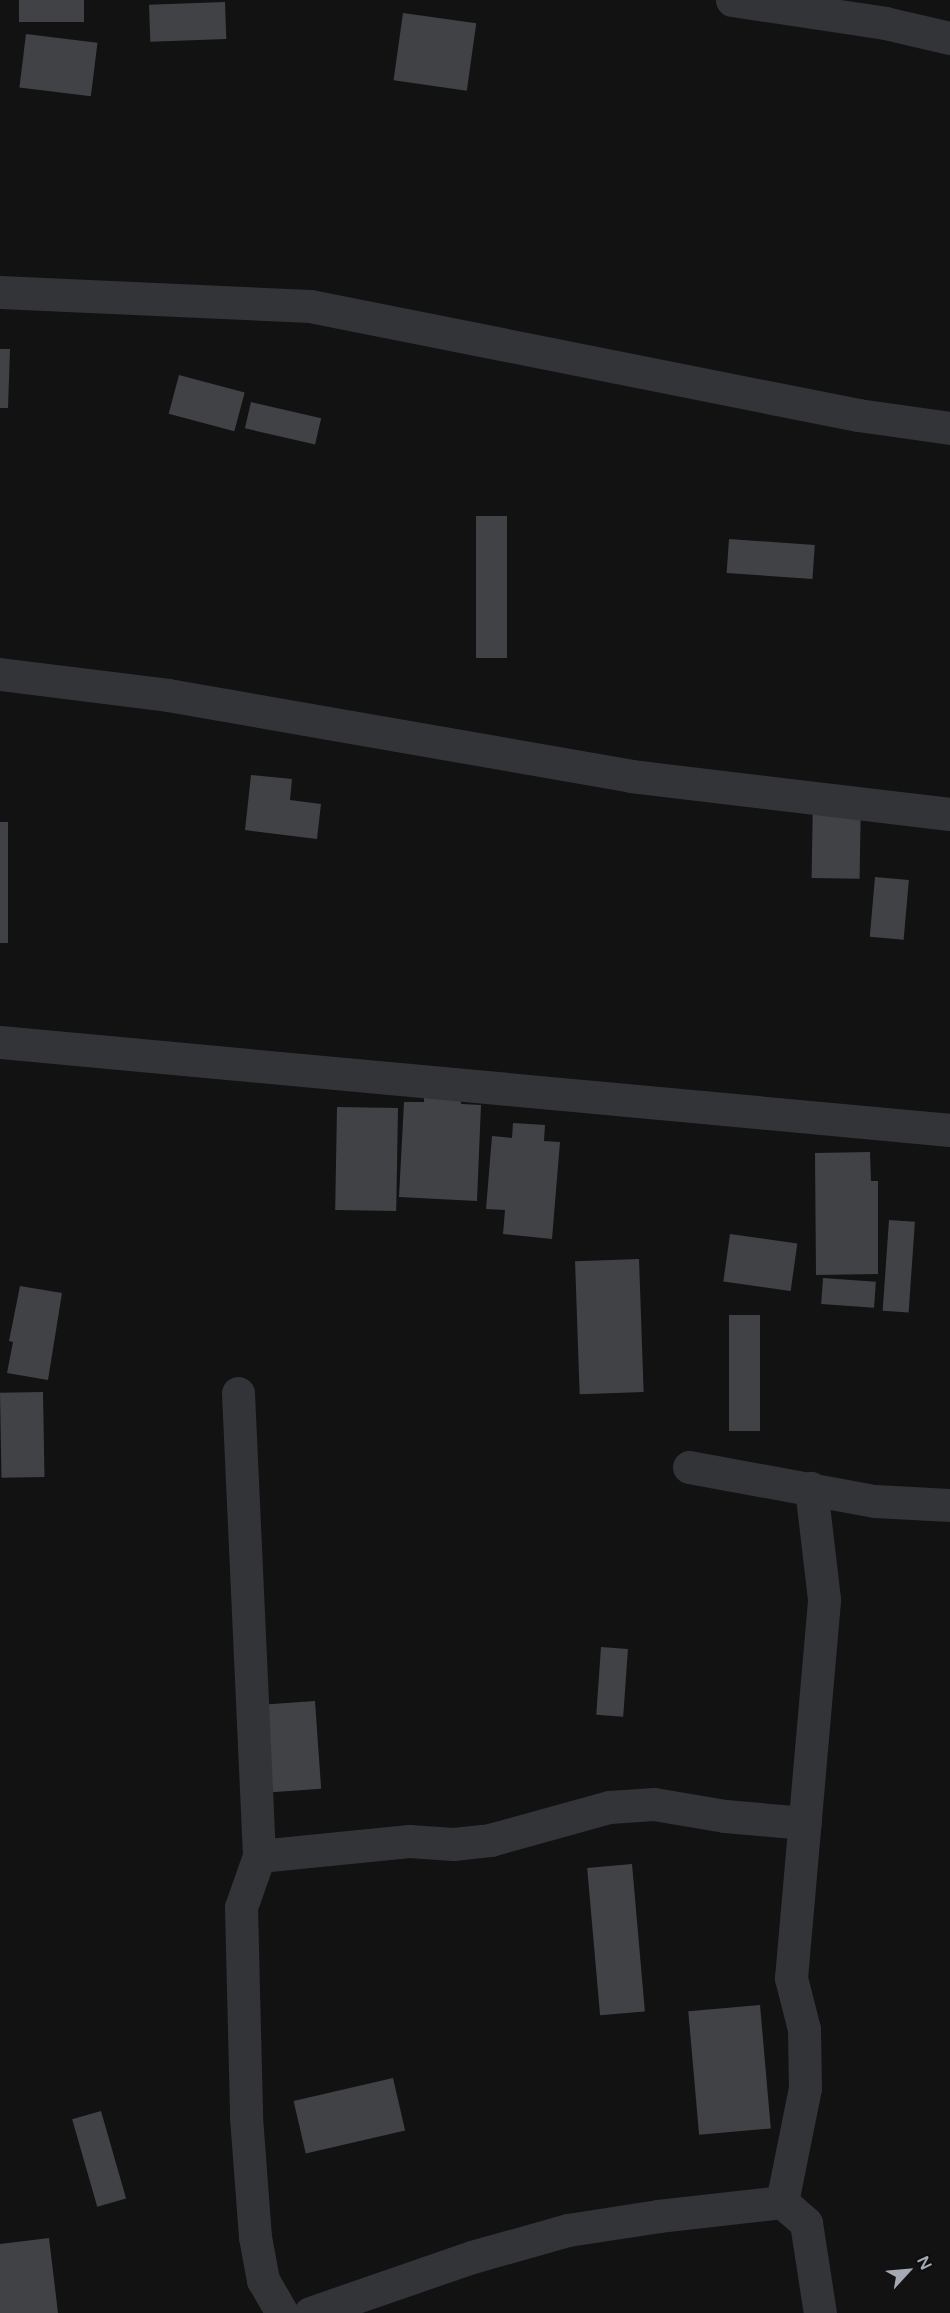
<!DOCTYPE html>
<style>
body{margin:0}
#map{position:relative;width:950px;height:2313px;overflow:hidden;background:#121213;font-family:"Varela Round",sans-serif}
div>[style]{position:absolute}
.building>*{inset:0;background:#414246;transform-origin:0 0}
.minor>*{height:33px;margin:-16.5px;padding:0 16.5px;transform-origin:16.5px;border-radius:16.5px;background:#333438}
span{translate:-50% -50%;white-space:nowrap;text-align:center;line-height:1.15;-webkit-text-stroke:5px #0d0d0e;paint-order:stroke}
.north{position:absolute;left:878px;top:2241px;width:60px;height:60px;-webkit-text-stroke:4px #0d0d0e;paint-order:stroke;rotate:64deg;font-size:16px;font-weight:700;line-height:24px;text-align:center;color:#a4a9b4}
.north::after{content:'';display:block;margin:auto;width:21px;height:27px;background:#a4a9b4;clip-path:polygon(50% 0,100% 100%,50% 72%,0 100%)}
</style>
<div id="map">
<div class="building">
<div style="left:19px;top:0;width:65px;height:22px"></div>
<div style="left:225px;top:2px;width:37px;height:76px;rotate:88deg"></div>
<div style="left:403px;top:13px;width:74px;height:68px;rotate:8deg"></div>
<div style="left:26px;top:34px;width:72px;height:54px;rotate:7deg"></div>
<div style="clip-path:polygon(0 349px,10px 349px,8px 408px,0 408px)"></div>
<div style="left:179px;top:375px;width:68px;height:40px;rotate:15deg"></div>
<div style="left:251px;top:402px;width:72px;height:27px;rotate:13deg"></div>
<div style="left:476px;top:516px;width:31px;height:142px"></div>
<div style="left:729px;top:539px;width:86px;height:34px;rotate:4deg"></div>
<div style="clip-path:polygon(251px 775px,292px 779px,290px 800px,321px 804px,317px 839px,245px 830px)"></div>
<div style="left:813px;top:796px;width:48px;height:82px;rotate:1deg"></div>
<div style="left:0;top:822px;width:8px;height:121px"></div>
<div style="left:875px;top:877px;width:34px;height:60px;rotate:5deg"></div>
<div style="clip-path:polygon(424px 1084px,462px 1086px,461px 1104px,481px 1105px,477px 1201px,399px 1197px,404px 1102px,424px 1102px)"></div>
<div style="left:337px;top:1107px;width:61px;height:103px;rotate:1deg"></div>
<div style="clip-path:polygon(513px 1123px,545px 1125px,544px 1141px,560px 1142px,552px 1239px,503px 1234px,505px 1210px,486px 1209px,492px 1136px,512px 1138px)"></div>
<div style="clip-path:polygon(870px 1152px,871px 1181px,878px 1181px,878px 1274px,816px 1275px,815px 1153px)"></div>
<div style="left:889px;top:1220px;width:26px;height:91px;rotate:4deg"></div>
<div style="left:730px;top:1234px;width:68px;height:48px;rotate:8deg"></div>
<div style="left:639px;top:1259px;width:133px;height:64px;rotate:88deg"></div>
<div style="left:823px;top:1278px;width:53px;height:26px;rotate:4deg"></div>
<div style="clip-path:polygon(20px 1286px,62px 1293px,48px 1380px,7px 1373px,13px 1342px,9px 1341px)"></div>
<div style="left:729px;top:1315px;width:31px;height:116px"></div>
<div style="left:43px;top:1392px;width:85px;height:43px;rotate:89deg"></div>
<div style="left:601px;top:1647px;width:27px;height:68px;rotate:4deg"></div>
<div style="left:315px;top:1701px;width:88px;height:50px;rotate:86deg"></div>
<div style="left:632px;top:1864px;width:148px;height:45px;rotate:85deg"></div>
<div style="left:760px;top:2005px;width:124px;height:72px;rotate:85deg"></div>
<div style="left:393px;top:2078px;width:54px;height:102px;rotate:77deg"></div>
<div style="left:101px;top:2111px;width:91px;height:30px;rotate:74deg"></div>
<div style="clip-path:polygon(49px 2238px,58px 2313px,0 2313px,0 2244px)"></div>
</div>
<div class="minor">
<div style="left:732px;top:0;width:155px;rotate:8.5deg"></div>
<div style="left:885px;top:23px;width:67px;rotate:13deg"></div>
<div style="left:0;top:292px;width:310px;rotate:2.6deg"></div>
<div style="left:310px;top:306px;width:559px;rotate:11.25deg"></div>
<div style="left:858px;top:415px;width:93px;rotate:8deg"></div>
<div style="left:0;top:674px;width:169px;rotate:7.1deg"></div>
<div style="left:168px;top:695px;width:470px;rotate:9.9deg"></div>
<div style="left:631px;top:776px;width:321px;rotate:6.8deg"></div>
<div style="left:0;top:1042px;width:954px;rotate:5.29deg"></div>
<div style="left:238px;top:1393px;width:463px;rotate:87.4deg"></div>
<div style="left:259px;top:1856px;width:54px;rotate:109.4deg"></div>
<div style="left:241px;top:1907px;width:210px;rotate:88.6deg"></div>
<div style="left:246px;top:2117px;width:120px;rotate:85.7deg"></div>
<div style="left:255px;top:2237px;width:44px;rotate:79.5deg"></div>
<div style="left:263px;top:2280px;width:38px;rotate:60deg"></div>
<div style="left:689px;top:1467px;width:189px;rotate:10.4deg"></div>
<div style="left:875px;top:1501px;width:75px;rotate:3.1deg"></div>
<div style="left:259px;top:1856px;width:151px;rotate:-5.7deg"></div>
<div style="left:409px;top:1841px;width:44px;rotate:3.9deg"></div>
<div style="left:453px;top:1844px;width:37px;rotate:-6deg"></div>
<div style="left:490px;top:1840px;width:123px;rotate:-15.5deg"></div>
<div style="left:609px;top:1807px;width:45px;rotate:-3.8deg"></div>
<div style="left:654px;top:1804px;width:72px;rotate:9.6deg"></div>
<div style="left:725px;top:1816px;width:80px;rotate:5deg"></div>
<div style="left:782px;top:2202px;width:116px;rotate:-78.6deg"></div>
<div style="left:805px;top:2088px;width:59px;rotate:-91deg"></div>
<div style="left:804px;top:2029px;width:53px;rotate:-104.3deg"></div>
<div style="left:791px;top:1978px;width:380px;rotate:-85deg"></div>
<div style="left:824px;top:1599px;width:112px;rotate:-96.7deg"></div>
<div style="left:310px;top:2313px;width:171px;rotate:-19.1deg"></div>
<div style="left:472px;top:2257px;width:100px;rotate:-15.7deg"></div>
<div style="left:568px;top:2230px;width:91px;rotate:-8.8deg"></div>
<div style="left:658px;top:2216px;width:125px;rotate:-6.4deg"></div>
<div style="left:782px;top:2202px;width:32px;rotate:41deg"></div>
<div style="left:806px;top:2223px;width:91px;rotate:81.2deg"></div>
</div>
<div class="north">N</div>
</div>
